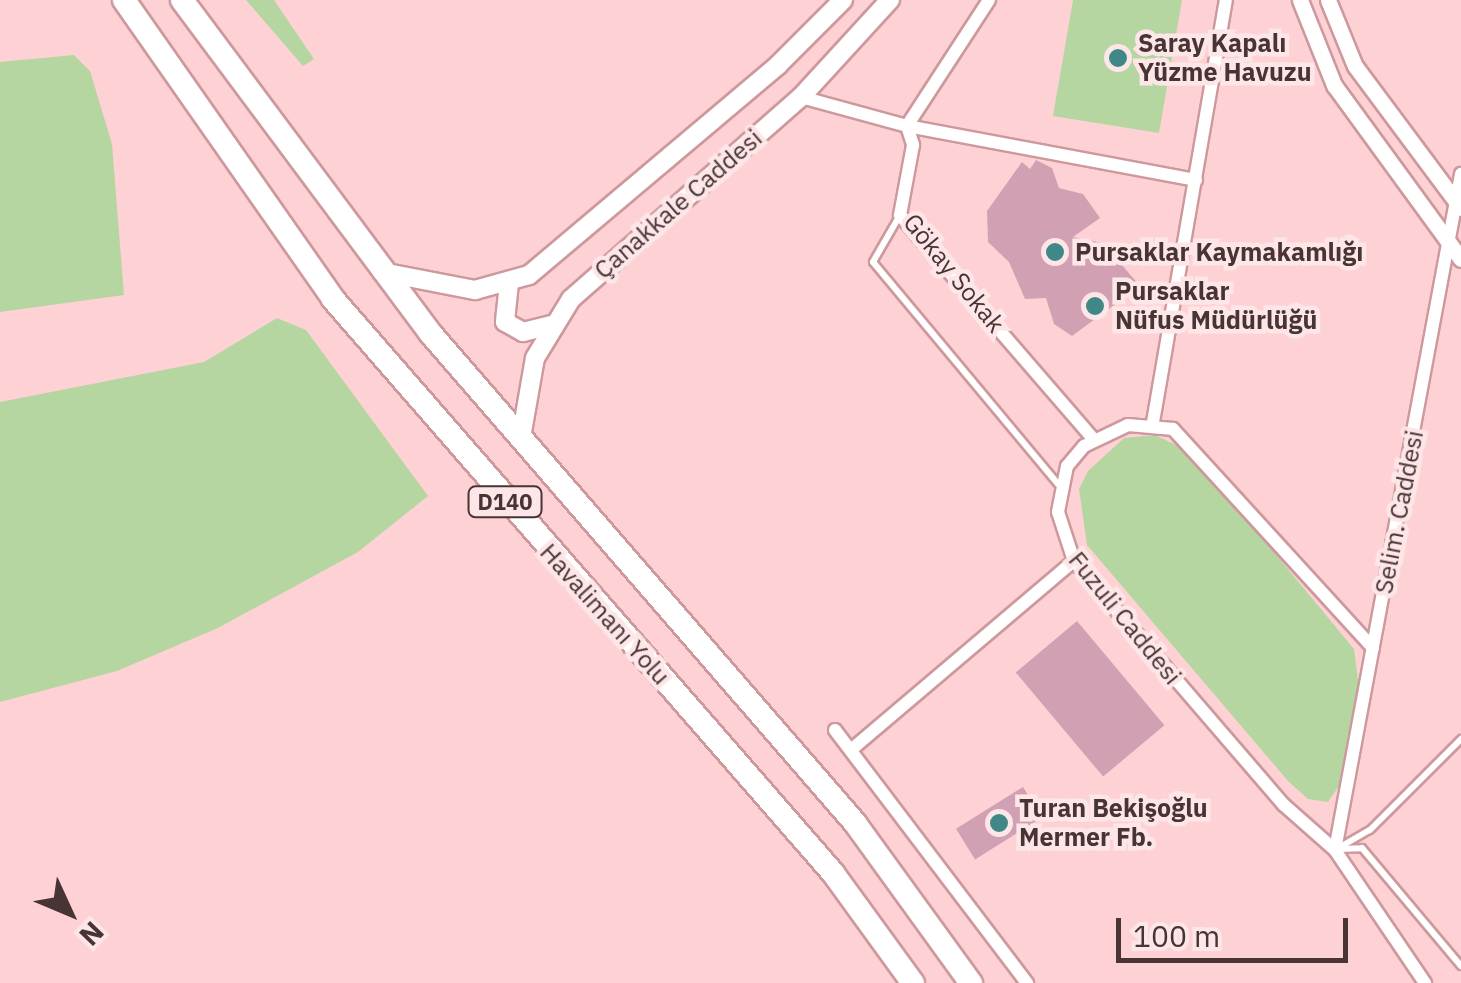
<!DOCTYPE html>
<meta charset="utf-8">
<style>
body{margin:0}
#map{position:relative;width:1461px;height:983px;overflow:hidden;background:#fed2d5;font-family:"IBM Plex Sans",sans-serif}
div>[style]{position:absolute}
.green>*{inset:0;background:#b5d6a1}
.building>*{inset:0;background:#d1a1b3;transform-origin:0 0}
.roads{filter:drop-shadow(2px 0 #cd999d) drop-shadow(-2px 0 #cd999d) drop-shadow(0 2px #cd999d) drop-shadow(0 -2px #cd999d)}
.service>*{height:6px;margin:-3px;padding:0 3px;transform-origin:3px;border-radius:3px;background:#fff}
.minor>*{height:12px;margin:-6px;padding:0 6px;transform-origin:6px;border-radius:6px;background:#fff}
.tertiary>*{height:15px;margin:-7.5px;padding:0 7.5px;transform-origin:7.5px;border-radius:7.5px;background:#fff}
.secondary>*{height:18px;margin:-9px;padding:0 9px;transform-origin:9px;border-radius:9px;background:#fff}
.trunk>*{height:22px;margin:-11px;padding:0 11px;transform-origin:11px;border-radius:11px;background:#fff}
.dots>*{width:28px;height:28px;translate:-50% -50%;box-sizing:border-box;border:5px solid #fde6e7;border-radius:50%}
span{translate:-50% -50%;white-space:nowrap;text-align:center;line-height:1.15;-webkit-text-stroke:9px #fde6e7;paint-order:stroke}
.shield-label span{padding:2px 8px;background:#fde6e7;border:2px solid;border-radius:8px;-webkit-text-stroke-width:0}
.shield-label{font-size:22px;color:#493435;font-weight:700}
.poi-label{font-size:25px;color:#493435;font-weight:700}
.left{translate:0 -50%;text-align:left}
.street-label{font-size:25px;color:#493435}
.north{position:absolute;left:20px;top:863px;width:100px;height:100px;-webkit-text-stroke:8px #fde6e7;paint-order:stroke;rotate:134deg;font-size:28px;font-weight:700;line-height:40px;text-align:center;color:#493435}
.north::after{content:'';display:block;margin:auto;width:35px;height:45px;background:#493435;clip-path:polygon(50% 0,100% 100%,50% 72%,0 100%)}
.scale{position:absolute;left:1116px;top:918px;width:232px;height:45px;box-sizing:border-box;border:5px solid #493435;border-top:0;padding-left:12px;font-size:30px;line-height:35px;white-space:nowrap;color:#493435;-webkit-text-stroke:8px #fde6e7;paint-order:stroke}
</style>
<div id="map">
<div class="green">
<div style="clip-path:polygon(246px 0,274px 0,314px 59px,303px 66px)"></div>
<div style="clip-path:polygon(1073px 0,1182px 0,1159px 133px,1053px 116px)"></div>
<div style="clip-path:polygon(74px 55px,90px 71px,112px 144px,124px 295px,0 312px,0 62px)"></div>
<div style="clip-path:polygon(277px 318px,306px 330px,428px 496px,358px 552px,218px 628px,117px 671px,0 702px,0 402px,204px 362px)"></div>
<div style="clip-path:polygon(1155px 435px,1191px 452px,1354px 649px,1359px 687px,1344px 779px,1328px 802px,1308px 799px,1288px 781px,1087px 545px,1079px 489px,1088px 471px,1124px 438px)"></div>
</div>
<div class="building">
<div style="clip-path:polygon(1036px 160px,1052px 168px,1059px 188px,1083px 194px,1100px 218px,1073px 237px,1103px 243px,1140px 286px,1072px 336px,1054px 324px,1046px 298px,1025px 299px,1009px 262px,988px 242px,987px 211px,1022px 162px,1030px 169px)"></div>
<div style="left:1077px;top:621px;width:136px;height:80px;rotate:50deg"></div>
<div style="left:1023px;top:787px;width:36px;height:79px;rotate:58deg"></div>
</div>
<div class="roads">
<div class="service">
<div style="left:900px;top:215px;width:54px;rotate:119.9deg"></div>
<div style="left:873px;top:262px;width:289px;rotate:50.2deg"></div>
<div style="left:1340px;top:847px;width:34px;rotate:-30deg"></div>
<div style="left:1370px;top:830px;width:129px;rotate:-45deg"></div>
<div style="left:1338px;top:849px;width:24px;rotate:-2deg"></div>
<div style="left:1362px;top:848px;width:154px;rotate:50deg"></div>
</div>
<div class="minor">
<div style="left:989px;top:0;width:150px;rotate:123.1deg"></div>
<div style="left:907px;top:126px;width:294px;rotate:10.6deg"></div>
<div style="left:801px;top:97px;width:110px;rotate:15.3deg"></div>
<div style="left:907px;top:126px;width:20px;rotate:72deg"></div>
<div style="left:913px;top:145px;width:71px;rotate:100.5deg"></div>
<div style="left:900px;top:215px;width:297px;rotate:49.2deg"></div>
<div style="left:1153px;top:422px;width:428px;rotate:-80.2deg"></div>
<div style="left:1373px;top:648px;width:297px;rotate:-132.4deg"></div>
<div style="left:1173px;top:429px;width:45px;rotate:-174.9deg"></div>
<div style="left:1128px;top:425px;width:49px;rotate:154.5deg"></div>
<div style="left:1084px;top:446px;width:26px;rotate:130deg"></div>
<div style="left:1067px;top:466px;width:47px;rotate:101.1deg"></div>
<div style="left:1058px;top:512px;width:52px;rotate:71.9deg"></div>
<div style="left:1074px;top:561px;width:322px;rotate:49.3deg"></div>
<div style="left:1284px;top:805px;width:68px;rotate:41.4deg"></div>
<div style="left:1335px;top:850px;width:161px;rotate:55.9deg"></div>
<div style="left:835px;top:730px;width:318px;rotate:52.8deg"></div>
<div style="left:852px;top:749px;width:291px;rotate:-40.3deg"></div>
<div style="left:1335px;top:850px;width:688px;rotate:-79.44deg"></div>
</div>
<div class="tertiary">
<div style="left:1300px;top:0;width:92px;rotate:68.2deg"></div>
<div style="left:1334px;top:85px;width:215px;rotate:53.9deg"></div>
<div style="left:1328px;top:0;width:71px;rotate:67.8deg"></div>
<div style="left:1355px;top:66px;width:177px;rotate:53.3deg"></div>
</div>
<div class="secondary">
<div style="left:382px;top:272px;width:95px;rotate:11deg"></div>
<div style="left:475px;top:290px;width:56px;rotate:-15.5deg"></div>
<div style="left:529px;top:275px;width:326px;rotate:-40.1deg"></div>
<div style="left:778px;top:65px;width:92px;rotate:-45deg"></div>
<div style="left:509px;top:283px;width:39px;rotate:96deg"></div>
<div style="left:505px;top:322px;width:21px;rotate:29deg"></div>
<div style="left:523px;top:332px;width:29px;rotate:-14deg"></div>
<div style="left:521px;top:438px;width:81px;rotate:-80.1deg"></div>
<div style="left:535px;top:358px;width:69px;rotate:-58.6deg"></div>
<div style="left:571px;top:299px;width:306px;rotate:-41.3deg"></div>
<div style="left:801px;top:97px;width:132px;rotate:-47.5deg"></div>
</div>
<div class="trunk">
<div style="left:124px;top:0;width:365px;rotate:55deg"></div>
<div style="left:333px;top:299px;width:761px;rotate:48.94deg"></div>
<div style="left:833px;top:873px;width:136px;rotate:54deg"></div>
<div style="left:182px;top:0;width:417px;rotate:53.3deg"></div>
<div style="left:431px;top:334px;width:647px;rotate:49.07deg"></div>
<div style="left:855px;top:823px;width:198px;rotate:54.1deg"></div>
</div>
</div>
<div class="dots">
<div style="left:1118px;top:58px;background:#408887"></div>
<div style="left:1055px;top:252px;background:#408887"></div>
<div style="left:1095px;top:306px;background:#408887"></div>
<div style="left:999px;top:823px;background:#408887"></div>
</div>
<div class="shield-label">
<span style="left:505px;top:502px">D140</span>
</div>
<div class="poi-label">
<span class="left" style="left:1138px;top:58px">Saray Kapalı<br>Yüzme Havuzu</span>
<span class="left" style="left:1075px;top:252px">Pursaklar Kaymakamlığı</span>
<span class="left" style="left:1115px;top:306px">Pursaklar<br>Nüfus Müdürlüğü</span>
<span class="left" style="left:1019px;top:823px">Turan Bekişoğlu<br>Mermer Fb.</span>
</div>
<div class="street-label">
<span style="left:678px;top:204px;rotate:-41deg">Çanakkale Caddesi</span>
<span style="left:954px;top:273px;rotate:51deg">Gökay Sokak</span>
<span style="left:1399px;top:512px;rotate:-79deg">Selim. Caddesi</span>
<span style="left:605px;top:614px;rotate:48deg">Havalimanı Yolu</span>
<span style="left:1125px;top:618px;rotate:51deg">Fuzuli Caddesi</span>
</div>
<div class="north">N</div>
<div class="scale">100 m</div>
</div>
